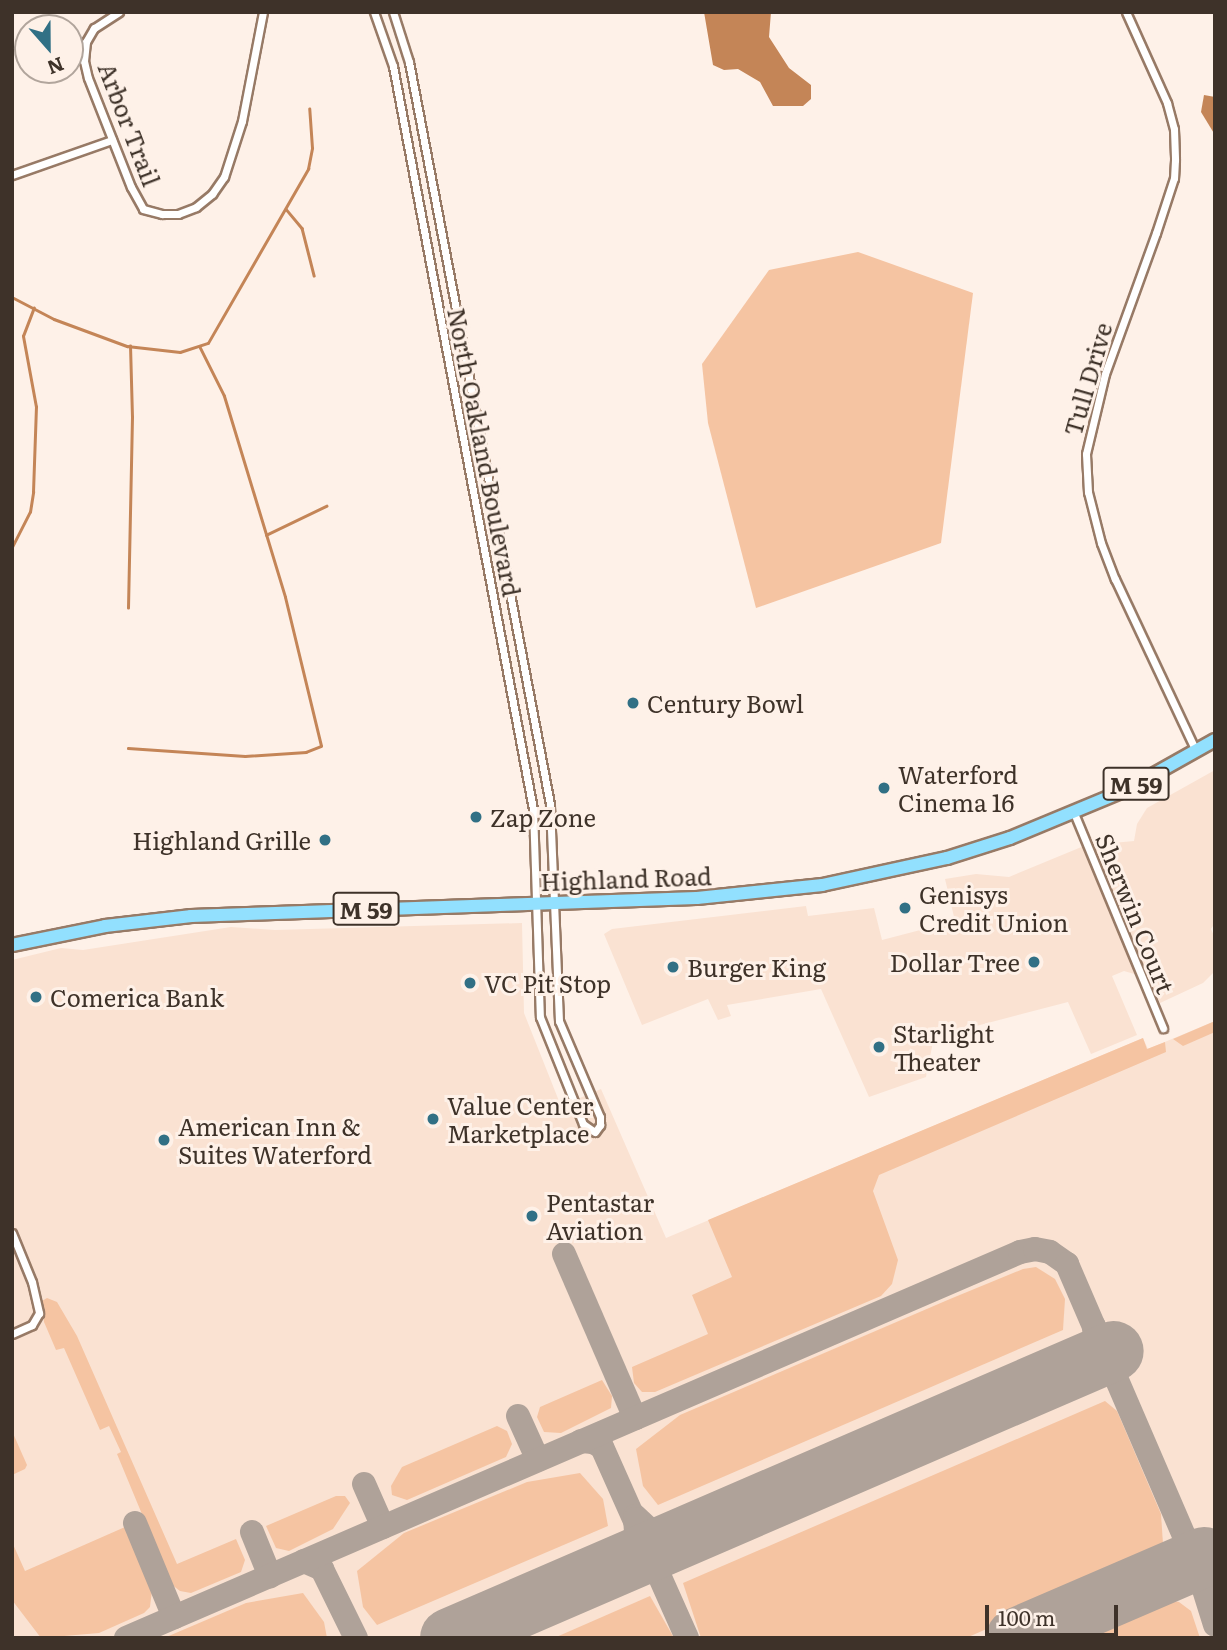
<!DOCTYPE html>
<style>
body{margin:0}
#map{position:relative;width:1227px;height:1650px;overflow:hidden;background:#fef1e8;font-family:Literata,serif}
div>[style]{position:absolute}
.built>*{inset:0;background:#fae2d2}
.green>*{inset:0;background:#f5c4a2}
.water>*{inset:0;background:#c48557}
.stream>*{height:2.5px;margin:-1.25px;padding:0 1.25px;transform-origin:1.25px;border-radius:1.25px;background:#c48557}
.taxiway>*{height:24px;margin:-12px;padding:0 12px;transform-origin:12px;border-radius:12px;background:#afa299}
.runway>*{height:60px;margin:-30px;padding:0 30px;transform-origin:30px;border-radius:30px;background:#afa299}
.roads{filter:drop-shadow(2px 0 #977a66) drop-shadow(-2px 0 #977a66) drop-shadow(0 2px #977a66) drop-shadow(0 -2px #977a66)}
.minor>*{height:7px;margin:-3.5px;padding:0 3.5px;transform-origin:3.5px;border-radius:3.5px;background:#fff}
.trunk>*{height:12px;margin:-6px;padding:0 6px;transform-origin:6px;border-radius:6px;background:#92e0fe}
.dots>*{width:19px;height:19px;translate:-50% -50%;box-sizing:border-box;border:4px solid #fef1e8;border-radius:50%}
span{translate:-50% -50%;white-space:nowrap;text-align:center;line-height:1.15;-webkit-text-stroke:6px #fef1e8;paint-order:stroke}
.shield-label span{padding:2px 5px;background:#fef1e8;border:2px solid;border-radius:5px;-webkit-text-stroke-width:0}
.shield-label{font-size:23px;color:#3e3229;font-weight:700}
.street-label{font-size:24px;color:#3e3229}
.poi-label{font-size:24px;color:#3e3229}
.left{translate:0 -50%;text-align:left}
.right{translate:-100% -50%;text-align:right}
.frame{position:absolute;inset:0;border:14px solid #3e3229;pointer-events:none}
.north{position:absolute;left:14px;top:14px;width:70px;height:70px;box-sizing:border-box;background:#fef1e8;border:2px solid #b1a59c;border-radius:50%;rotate:159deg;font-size:19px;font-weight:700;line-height:28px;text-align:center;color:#3e3229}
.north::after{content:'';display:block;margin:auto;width:24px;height:32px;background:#317085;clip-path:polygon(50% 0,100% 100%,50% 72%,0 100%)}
.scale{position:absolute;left:985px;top:1605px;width:133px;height:32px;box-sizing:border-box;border:4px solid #3e3229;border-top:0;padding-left:9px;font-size:21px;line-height:24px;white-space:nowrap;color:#3e3229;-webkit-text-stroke:5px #fef1e8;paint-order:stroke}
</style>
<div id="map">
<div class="built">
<div style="clip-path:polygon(1215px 770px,1215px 923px,1211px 929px,1215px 938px,1215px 971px,1203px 983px,1160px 1003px,1148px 978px,1124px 971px,1112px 976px,1137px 1035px,1091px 1054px,1068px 1002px,934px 1037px,926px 1077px,869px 1097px,821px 989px,727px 1005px,731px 1016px,718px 1020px,708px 999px,642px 1025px,604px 934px,612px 929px,806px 906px,808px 916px,874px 908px,882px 940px,955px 921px,945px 879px,976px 874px,1009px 877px,1096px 841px,1102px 844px,1134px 841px,1137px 824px,1147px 808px)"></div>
<div style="clip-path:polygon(522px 923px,524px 1013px,561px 1106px,601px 1089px,666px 1238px,1143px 1038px,1148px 1049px,1215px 1021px,1215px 1638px,12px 1638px,12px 960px,61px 948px,83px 950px,231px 927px,275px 930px)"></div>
</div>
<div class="green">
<div style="clip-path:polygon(858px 252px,973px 293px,941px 543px,756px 608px,708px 423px,702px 364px,769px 270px)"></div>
<div style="clip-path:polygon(1215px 1021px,1215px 1032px,1183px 1046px,1173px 1039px)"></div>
<div style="clip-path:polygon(1143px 1038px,1147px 1049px,1165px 1042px,1166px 1052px,879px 1175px,873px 1191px,898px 1260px,892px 1284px,881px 1296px,655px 1392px,642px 1392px,634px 1383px,632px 1367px,708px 1334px,692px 1295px,732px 1277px,708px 1220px)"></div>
<div style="clip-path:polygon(1036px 1267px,1055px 1279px,1065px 1299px,1063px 1330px,658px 1505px,643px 1486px,636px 1449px,680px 1415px,950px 1299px,1023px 1269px)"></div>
<div style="clip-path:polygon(47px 1298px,57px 1302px,77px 1336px,177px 1564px,236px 1539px,245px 1560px,241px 1572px,191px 1593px,180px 1591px,171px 1584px,117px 1454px,121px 1452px,109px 1426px,100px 1430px,64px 1348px,56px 1350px,44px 1322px,42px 1301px)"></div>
<div style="clip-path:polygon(602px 1380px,612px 1396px,611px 1408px,561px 1433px,544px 1432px,537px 1417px,540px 1407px)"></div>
<div style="clip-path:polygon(1105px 1401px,1117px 1411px,1161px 1514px,1163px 1544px,1153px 1556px,966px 1638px,701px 1638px,683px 1583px)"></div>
<div style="clip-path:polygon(497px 1426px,507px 1431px,512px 1444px,506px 1457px,407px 1500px,392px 1495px,391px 1486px,402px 1467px)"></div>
<div style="clip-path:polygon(12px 1431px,27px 1465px,25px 1469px,12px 1475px)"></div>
<div style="clip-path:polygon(580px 1473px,603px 1499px,608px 1526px,377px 1625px,363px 1607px,357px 1571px,404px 1533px,527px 1482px)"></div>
<div style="clip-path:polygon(336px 1496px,345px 1496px,350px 1503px,333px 1529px,289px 1551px,276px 1548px,266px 1526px)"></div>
<div style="clip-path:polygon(125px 1527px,152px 1590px,150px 1607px,144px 1613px,99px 1633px,41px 1638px,12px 1600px,12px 1542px,25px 1571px)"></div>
<div style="clip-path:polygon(303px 1593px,324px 1622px,327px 1638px,164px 1638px,246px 1603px)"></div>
<div style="clip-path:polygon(650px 1596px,674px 1638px,554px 1638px)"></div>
<div style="clip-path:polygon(1159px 1598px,1179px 1602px,1191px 1611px,1200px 1638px,1099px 1638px,1104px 1624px)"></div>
</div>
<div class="water">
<div style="clip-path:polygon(704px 12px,771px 12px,769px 37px,789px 68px,811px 85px,811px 99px,803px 106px,773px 106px,760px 82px,738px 69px,724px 70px,713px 65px)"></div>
<div style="clip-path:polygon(1204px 95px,1215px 97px,1215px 135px,1201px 112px)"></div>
</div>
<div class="stream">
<div style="left:286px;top:209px;width:25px;rotate:50deg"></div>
<div style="left:302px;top:228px;width:49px;rotate:75.7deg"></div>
<div style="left:12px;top:297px;width:47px;rotate:27.6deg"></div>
<div style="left:54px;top:319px;width:78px;rotate:20.3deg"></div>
<div style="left:127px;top:346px;width:53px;rotate:6.5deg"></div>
<div style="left:180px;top:352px;width:29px;rotate:-18deg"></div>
<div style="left:208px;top:343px;width:201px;rotate:-60.1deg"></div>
<div style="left:308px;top:169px;width:21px;rotate:-79deg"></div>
<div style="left:312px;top:148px;width:39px;rotate:-94deg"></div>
<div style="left:266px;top:535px;width:67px;rotate:-25.8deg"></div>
<div style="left:12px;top:547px;width:39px;rotate:-63deg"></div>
<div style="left:30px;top:512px;width:20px;rotate:-81deg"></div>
<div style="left:33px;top:492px;width:85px;rotate:-88deg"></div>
<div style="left:36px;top:407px;width:72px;rotate:-100.4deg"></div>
<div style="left:23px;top:336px;width:30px;rotate:-69deg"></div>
<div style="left:128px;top:608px;width:191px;rotate:-88.8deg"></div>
<div style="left:132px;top:417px;width:71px;rotate:-91.6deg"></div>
<div style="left:128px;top:748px;width:117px;rotate:3.9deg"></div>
<div style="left:245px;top:756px;width:61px;rotate:-3.8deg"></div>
<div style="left:306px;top:752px;width:16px;rotate:-22deg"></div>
<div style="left:321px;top:746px;width:153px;rotate:-103.6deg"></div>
<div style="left:285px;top:597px;width:210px;rotate:-106.9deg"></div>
<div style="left:224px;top:396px;width:54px;rotate:-116.6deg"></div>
</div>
<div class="taxiway">
<div style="left:564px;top:1254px;width:179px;rotate:66.6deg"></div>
<div style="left:1077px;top:1367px;width:32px;rotate:-55deg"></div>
<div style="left:1095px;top:1341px;width:15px;rotate:-94deg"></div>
<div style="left:518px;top:1416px;width:48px;rotate:65.6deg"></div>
<div style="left:581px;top:1441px;width:12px;rotate:5deg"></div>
<div style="left:593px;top:1442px;width:10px;rotate:29deg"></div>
<div style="left:602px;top:1447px;width:209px;rotate:66deg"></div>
<div style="left:364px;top:1484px;width:47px;rotate:66.2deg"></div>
<div style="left:635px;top:1516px;width:22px;rotate:43deg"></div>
<div style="left:651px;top:1531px;width:20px;rotate:18deg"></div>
<div style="left:670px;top:1537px;width:16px;rotate:-4deg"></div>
<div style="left:135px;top:1523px;width:102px;rotate:67.5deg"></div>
<div style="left:252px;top:1532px;width:48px;rotate:67.8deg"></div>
<div style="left:304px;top:1561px;width:20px;rotate:24deg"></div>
<div style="left:322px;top:1569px;width:77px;rotate:63.8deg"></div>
<div style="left:613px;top:1567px;width:29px;rotate:-49deg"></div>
<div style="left:632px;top:1545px;width:14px;rotate:-73deg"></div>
<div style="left:636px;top:1532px;width:13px;rotate:-94deg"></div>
<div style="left:1034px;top:1630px;width:33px;rotate:3deg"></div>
<div style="left:1067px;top:1632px;width:13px;rotate:27deg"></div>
<div style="left:126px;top:1638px;width:974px;rotate:-23.35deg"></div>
<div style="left:1020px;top:1252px;width:15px;rotate:-11deg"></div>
<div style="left:1035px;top:1249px;width:15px;rotate:11deg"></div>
<div style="left:1050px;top:1252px;width:21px;rotate:35deg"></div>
<div style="left:1067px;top:1264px;width:323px;rotate:66.7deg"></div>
<div style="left:1195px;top:1561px;width:67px;rotate:72.6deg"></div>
</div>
<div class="runway">
<div style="left:450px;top:1638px;width:723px;rotate:-23.38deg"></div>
<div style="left:1016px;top:1638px;width:205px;rotate:-23.3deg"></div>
</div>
<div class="roads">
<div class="minor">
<div style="left:119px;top:12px;width:30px;rotate:147deg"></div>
<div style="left:94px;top:28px;width:16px;rotate:120deg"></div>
<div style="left:86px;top:42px;width:19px;rotate:96deg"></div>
<div style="left:84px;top:61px;width:17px;rotate:77deg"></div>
<div style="left:88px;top:78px;width:117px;rotate:68.5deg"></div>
<div style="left:131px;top:187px;width:25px;rotate:61deg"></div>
<div style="left:143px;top:209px;width:20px;rotate:15deg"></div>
<div style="left:162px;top:214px;width:16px"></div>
<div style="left:178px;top:214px;width:19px;rotate:-21deg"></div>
<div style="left:196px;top:207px;width:21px;rotate:-39deg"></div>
<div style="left:212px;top:194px;width:21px;rotate:-55deg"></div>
<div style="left:224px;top:177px;width:59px;rotate:-72.2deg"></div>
<div style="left:242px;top:121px;width:111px;rotate:-79.1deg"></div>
<div style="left:374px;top:12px;width:57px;rotate:70.6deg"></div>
<div style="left:393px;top:66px;width:756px;rotate:79.33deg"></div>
<div style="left:533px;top:809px;width:208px;rotate:88.1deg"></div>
<div style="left:540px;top:1017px;width:115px;rotate:68.1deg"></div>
<div style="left:583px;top:1124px;width:14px;rotate:34deg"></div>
<div style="left:595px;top:1132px;width:9px;rotate:-54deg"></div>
<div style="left:600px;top:1125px;width:8px;rotate:-90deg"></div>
<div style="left:600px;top:1117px;width:104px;rotate:-113.1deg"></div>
<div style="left:559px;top:1021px;width:217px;rotate:-92.4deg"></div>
<div style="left:550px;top:804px;width:755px;rotate:-100.76deg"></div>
<div style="left:409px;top:62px;width:52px;rotate:-107.7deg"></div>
<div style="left:1126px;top:12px;width:100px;rotate:65.7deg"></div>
<div style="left:1167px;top:103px;width:27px;rotate:75deg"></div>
<div style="left:1174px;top:129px;width:31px;rotate:88deg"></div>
<div style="left:1175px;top:160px;width:18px;rotate:93deg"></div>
<div style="left:1174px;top:178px;width:58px;rotate:108.1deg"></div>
<div style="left:1156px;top:233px;width:150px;rotate:109.9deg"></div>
<div style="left:1105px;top:374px;width:82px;rotate:103.4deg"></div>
<div style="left:1086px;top:454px;width:38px;rotate:87deg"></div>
<div style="left:1088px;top:492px;width:53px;rotate:75.7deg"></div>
<div style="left:1101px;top:543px;width:39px;rotate:69deg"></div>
<div style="left:1115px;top:579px;width:190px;rotate:64.8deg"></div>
<div style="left:12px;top:175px;width:106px;rotate:-19.3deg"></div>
<div style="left:1074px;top:813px;width:233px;rotate:67.5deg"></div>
<div style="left:12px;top:1233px;width:53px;rotate:67.8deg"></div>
<div style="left:32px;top:1282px;width:32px;rotate:77deg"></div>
<div style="left:39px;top:1313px;width:14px;rotate:120deg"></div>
<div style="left:32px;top:1325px;width:22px;rotate:156deg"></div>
</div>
<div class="trunk">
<div style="left:12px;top:945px;width:95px;rotate:-11.5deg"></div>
<div style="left:105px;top:926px;width:87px;rotate:-6.6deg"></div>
<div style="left:191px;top:916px;width:506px;rotate:-2.04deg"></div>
<div style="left:697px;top:898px;width:126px;rotate:-5.9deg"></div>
<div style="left:822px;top:885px;width:128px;rotate:-12.2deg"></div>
<div style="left:947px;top:858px;width:66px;rotate:-17.6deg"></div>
<div style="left:1010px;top:838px;width:126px;rotate:-22.5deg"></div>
<div style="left:1126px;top:790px;width:102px;rotate:-29.3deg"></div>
</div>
</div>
<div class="dots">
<div style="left:633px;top:703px;background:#317085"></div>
<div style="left:884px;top:788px;background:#317085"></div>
<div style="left:476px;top:817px;background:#317085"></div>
<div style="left:325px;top:840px;background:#317085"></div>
<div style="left:905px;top:908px;background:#317085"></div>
<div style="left:1034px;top:962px;background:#317085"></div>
<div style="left:673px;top:967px;background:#317085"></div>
<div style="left:470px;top:983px;background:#317085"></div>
<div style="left:36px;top:997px;background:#317085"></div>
<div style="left:879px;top:1047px;background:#317085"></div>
<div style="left:433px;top:1119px;background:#317085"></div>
<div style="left:164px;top:1140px;background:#317085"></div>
<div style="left:532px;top:1216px;background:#317085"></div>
</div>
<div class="shield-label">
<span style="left:1136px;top:784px">M 59</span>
<span style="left:366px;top:909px">M 59</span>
</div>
<div class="street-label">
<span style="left:130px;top:124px;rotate:69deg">Arbor Trail</span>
<span style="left:1087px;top:379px;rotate:-74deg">Tull Drive</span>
<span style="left:485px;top:452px;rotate:79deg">North Oakland Boulevard</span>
<span style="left:626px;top:878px;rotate:-2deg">Highland Road</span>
<span style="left:1136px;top:913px;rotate:68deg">Sherwin Court</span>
</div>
<div class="poi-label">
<span class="left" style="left:647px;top:703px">Century Bowl</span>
<span class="left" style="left:898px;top:788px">Waterford<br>Cinema 16</span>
<span class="left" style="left:490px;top:817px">Zap Zone</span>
<span class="right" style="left:311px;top:840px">Highland Grille</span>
<span class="left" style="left:919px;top:908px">Genisys<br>Credit Union</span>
<span class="right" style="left:1020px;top:962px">Dollar Tree</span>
<span class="left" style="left:687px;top:967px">Burger King</span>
<span class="left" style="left:484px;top:983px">VC Pit Stop</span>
<span class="left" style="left:50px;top:997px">Comerica Bank</span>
<span class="left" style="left:893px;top:1047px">Starlight<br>Theater</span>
<span class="left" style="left:447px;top:1119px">Value Center<br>Marketplace</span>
<span class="left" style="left:178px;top:1140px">American Inn &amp;<br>Suites Waterford</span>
<span class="left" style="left:546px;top:1216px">Pentastar<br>Aviation</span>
</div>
<div class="frame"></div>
<div class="north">N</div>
<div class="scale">100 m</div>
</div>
